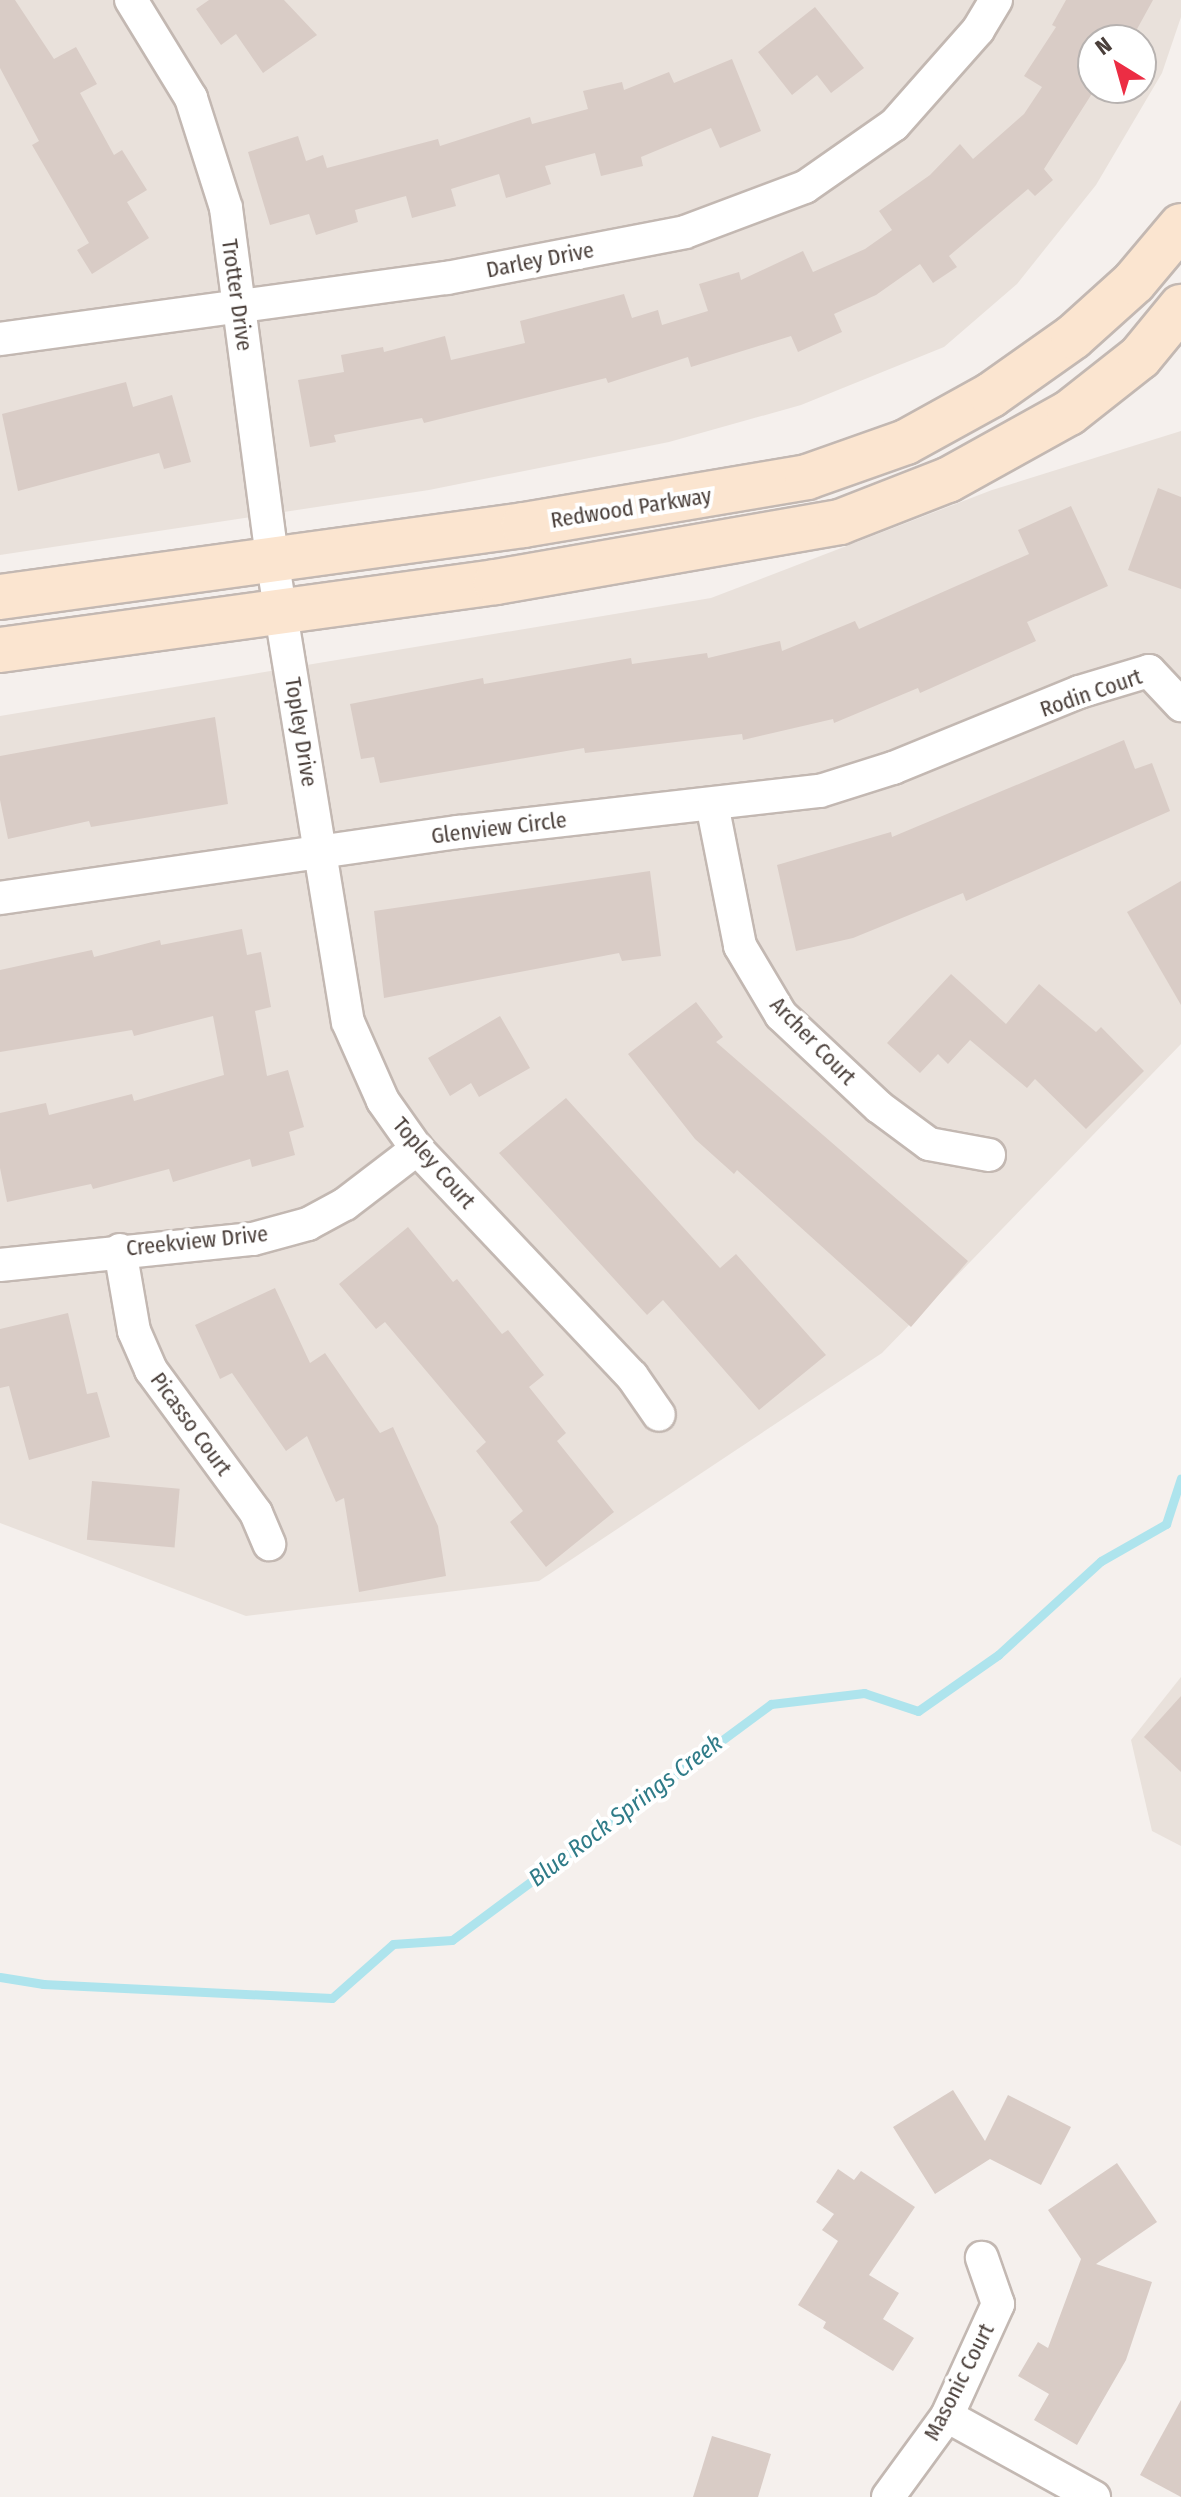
<!DOCTYPE html>
<style>
body{margin:0}
#map{position:relative;width:1181px;height:2497px;overflow:hidden;background:#f5f0ed;font-family:"Fira Sans Condensed",sans-serif}
div>[style]{position:absolute}
.residential>*{inset:0;background:#e9e1db}
.stream>*{height:9px;margin:-4.5px;padding:0 4.5px;transform-origin:4.5px;border-radius:4.5px;background:#aee4ed}
.building>*{inset:0;background:#d9ccc6;transform-origin:0 0}
.roads{filter:drop-shadow(2px 0 #c3b8b2) drop-shadow(-2px 0 #c3b8b2) drop-shadow(0 2px #c3b8b2) drop-shadow(0 -2px #c3b8b2)}
.minor>*{height:32px;margin:-16px;padding:0 16px;transform-origin:16px;border-radius:16px;background:#fff}
.secondary>*{height:44px;margin:-22px;padding:0 22px;transform-origin:22px;border-radius:22px;background:#fbe5d0}
span{translate:-50% -50%;white-space:nowrap;text-align:center;line-height:1.15;-webkit-text-stroke:8px #fff;paint-order:stroke}
.street-label{font-size:22px;color:#4a3f3a}
.water-label{font-size:24px;color:#2f7b88;font-style:italic}
.north{position:absolute;left:1077px;top:24px;width:80px;height:80px;box-sizing:border-box;background:#fff;border:2px solid #b7b2b0;border-radius:50%;rotate:323deg;font-size:22px;font-weight:700;line-height:32px;text-align:center;color:#4a3f3a}
.north::after{content:'';display:block;margin:auto;width:28px;height:36px;background:#ec2d44;clip-path:polygon(50% 0,100% 100%,50% 72%,0 100%)}
</style>
<div id="map">
<div class="residential">
<div style="clip-path:polygon(evenodd,0 0,1181px 0,1181px 17px,1162px 73px,1096px 185px,1017px 284px,944px 347px,801px 405px,669px 442px,429px 490px,0 555px,0 0,1093px 40px,1141px 40px,1141px 88px,1093px 88px,1093px 40px)"></div>
<div style="clip-path:polygon(1181px 431px,1181px 1044px,882px 1353px,539px 1581px,246px 1616px,0 1523px,0 716px,711px 598px,992px 490px)"></div>
<div style="clip-path:polygon(1181px 1677px,1181px 1846px,1152px 1831px,1131px 1740px)"></div>
</div>
<div class="stream">
<div style="left:0;top:1977px;width:44px;rotate:9.2deg"></div>
<div style="left:43px;top:1984px;width:289px;rotate:2.8deg"></div>
<div style="left:332px;top:1998px;width:81px;rotate:-41.5deg"></div>
<div style="left:393px;top:1944px;width:59px;rotate:-3.9deg"></div>
<div style="left:452px;top:1940px;width:397px;rotate:-36.5deg"></div>
<div style="left:771px;top:1704px;width:94px;rotate:-6.7deg"></div>
<div style="left:864px;top:1693px;width:57px;rotate:18.4deg"></div>
<div style="left:918px;top:1711px;width:98px;rotate:-35deg"></div>
<div style="left:998px;top:1655px;width:139px;rotate:-42.4deg"></div>
<div style="left:1101px;top:1561px;width:75px;rotate:-29.6deg"></div>
<div style="left:1166px;top:1524px;width:48px;rotate:-71.9deg"></div>
</div>
<div class="building">
<div style="clip-path:polygon(0 0,15px 0,54px 59px,76px 47px,97px 84px,80px 93px,114px 155px,122px 150px,147px 190px,127px 202px,149px 238px,92px 274px,77px 250px,89px 243px,32px 145px,39px 141px,0 68px)"></div>
<div style="clip-path:polygon(209px 0,284px 0,317px 35px,263px 73px,236px 34px,221px 45px,196px 9px)"></div>
<div style="clip-path:polygon(1066px 0,1153px 0,1131px 40px,1093px 40px,1093px 92px,1044px 169px,1053px 180px,1035px 196px,1028px 189px,949px 256px,957px 267px,933px 283px,920px 264px,876px 295px,834px 314px,842px 332px,798px 352px,791px 336px,691px 367px,688px 357px,608px 383px,606px 378px,424px 423px,422px 418px,334px 435px,336px 442px,310px 447px,298px 380px,344px 372px,341px 355px,383px 347px,384px 352px,445px 336px,451px 360px,525px 343px,520px 321px,624px 294px,632px 318px,658px 310px,662px 325px,708px 311px,699px 284px,739px 272px,741px 280px,803px 251px,813px 272px,865px 249px,892px 230px,879px 211px,930px 175px,960px 144px,973px 159px,1024px 114px,1042px 87px,1024px 76px,1056px 27px,1052px 25px)"></div>
<div style="clip-path:polygon(815px 7px,864px 68px,831px 93px,817px 75px,792px 95px,758px 52px)"></div>
<div style="clip-path:polygon(732px 59px,761px 131px,720px 148px,711px 128px,641px 157px,643px 166px,601px 176px,595px 153px,545px 166px,551px 184px,506px 198px,499px 174px,451px 189px,456px 206px,412px 218px,406px 196px,355px 210px,358px 222px,316px 235px,309px 214px,270px 225px,248px 152px,298px 136px,306px 161px,323px 155px,327px 168px,438px 139px,440px 146px,530px 117px,532px 124px,588px 109px,583px 91px,622px 82px,624px 90px,669px 72px,674px 83px)"></div>
<div style="clip-path:polygon(126px 382px,133px 407px,172px 395px,191px 462px,164px 469px,159px 453px,18px 491px,2px 414px)"></div>
<div style="clip-path:polygon(1158px 488px,1181px 497px,1181px 589px,1128px 570px)"></div>
<div style="clip-path:polygon(1071px 506px,1108px 586px,1027px 622px,1036px 641px,920px 693px,918px 688px,834px 723px,833px 719px,743px 740px,742px 734px,585px 753px,584px 748px,380px 783px,374px 757px,361px 759px,350px 704px,483px 678px,484px 684px,631px 658px,632px 664px,707px 653px,708px 658px,780px 641px,782px 651px,855px 621px,859px 629px,1029px 554px,1018px 530px)"></div>
<div style="clip-path:polygon(215px 717px,228px 804px,91px 827px,89px 821px,8px 839px,0 800px,0 756px)"></div>
<div style="clip-path:polygon(1124px 740px,1135px 769px,1152px 763px,1170px 811px,966px 901px,963px 893px,853px 938px,796px 951px,777px 865px,891px 832px,892px 837px)"></div>
<div style="clip-path:polygon(650px 871px,661px 956px,622px 961px,619px 953px,384px 998px,374px 911px)"></div>
<div style="clip-path:polygon(1181px 881px,1181px 1005px,1127px 912px)"></div>
<div style="clip-path:polygon(242px 929px,247px 955px,261px 952px,271px 1007px,255px 1011px,267px 1076px,288px 1070px,304px 1127px,289px 1132px,295px 1155px,252px 1167px,250px 1159px,173px 1182px,169px 1169px,93px 1189px,91px 1184px,7px 1202px,0 1168px,0 1113px,46px 1103px,49px 1115px,132px 1094px,134px 1101px,224px 1075px,213px 1016px,134px 1036px,132px 1030px,0 1052px,0 970px,92px 950px,94px 957px,160px 940px,161px 945px)"></div>
<div style="clip-path:polygon(951px 974px,1006px 1024px,1039px 984px,1096px 1032px,1101px 1027px,1144px 1071px,1086px 1129px,1035px 1079px,1027px 1088px,970px 1040px,948px 1064px,938px 1054px,920px 1073px,887px 1043px)"></div>
<div style="clip-path:polygon(696px 1002px,723px 1037px,716px 1042px,968px 1261px,911px 1327px,737px 1170px,734px 1174px,695px 1139px,628px 1054px)"></div>
<div style="clip-path:polygon(500px 1016px,530px 1068px,479px 1097px,471px 1083px,450px 1096px,428px 1058px)"></div>
<div style="clip-path:polygon(566px 1098px,720px 1268px,736px 1254px,826px 1355px,759px 1410px,663px 1300px,647px 1315px,499px 1153px)"></div>
<div style="clip-path:polygon(408px 1227px,453px 1282px,457px 1279px,502px 1334px,508px 1330px,544px 1375px,529px 1387px,566px 1433px,557px 1441px,614px 1512px,546px 1567px,510px 1522px,523px 1511px,476px 1451px,486px 1442px,385px 1322px,376px 1329px,339px 1284px)"></div>
<div style="clip-path:polygon(275px 1288px,310px 1363px,325px 1353px,380px 1433px,393px 1427px,438px 1526px,446px 1576px,359px 1592px,344px 1498px,336px 1502px,307px 1436px,286px 1451px,232px 1373px,220px 1379px,195px 1325px)"></div>
<div style="clip-path:polygon(68px 1313px,87px 1394px,97px 1392px,110px 1437px,29px 1460px,9px 1386px,0 1388px,0 1329px)"></div>
<div style="left:92px;top:1481px;width:88px;height:59px;rotate:5deg"></div>
<div style="clip-path:polygon(1181px 1696px,1181px 1772px,1144px 1737px)"></div>
<div style="clip-path:polygon(953px 2090px,985px 2141px,1008px 2095px,1071px 2127px,1041px 2185px,990px 2159px,935px 2194px,893px 2127px)"></div>
<div style="clip-path:polygon(1117px 2163px,1157px 2222px,1096px 2264px,1152px 2282px,1126px 2360px,1077px 2445px,1034px 2420px,1049px 2394px,1018px 2376px,1038px 2342px,1048px 2348px,1081px 2259px,1048px 2210px)"></div>
<div style="clip-path:polygon(838px 2169px,854px 2180px,861px 2171px,915px 2207px,869px 2275px,899px 2293px,883px 2319px,914px 2338px,893px 2371px,823px 2328px,826px 2322px,798px 2305px,838px 2241px,822px 2230px,834px 2214px,816px 2202px)"></div>
<div style="clip-path:polygon(1181px 2400px,1181px 2497px,1140px 2475px)"></div>
<div style="clip-path:polygon(712px 2436px,771px 2454px,758px 2497px,693px 2497px)"></div>
</div>
<div class="roads">
<div class="minor">
<div style="left:131px;top:0;width:115px;rotate:58.5deg"></div>
<div style="left:191px;top:98px;width:115px;rotate:72.3deg"></div>
<div style="left:226px;top:208px;width:354px;rotate:82.5deg"></div>
<div style="left:272px;top:559px;width:469px;rotate:80.7deg"></div>
<div style="left:348px;top:1022px;width:86px;rotate:66.1deg"></div>
<div style="left:383px;top:1101px;width:59px;rotate:54.7deg"></div>
<div style="left:417px;top:1149px;width:313px;rotate:46.6deg"></div>
<div style="left:632px;top:1376px;width:47px;rotate:55.3deg"></div>
<div style="left:0;top:339px;width:451px;rotate:-7.8deg"></div>
<div style="left:447px;top:278px;width:242px;rotate:-10.9deg"></div>
<div style="left:685px;top:232px;width:128px;rotate:-20.6deg"></div>
<div style="left:805px;top:187px;width:108px;rotate:-34.9deg"></div>
<div style="left:894px;top:125px;width:127px;rotate:-48.5deg"></div>
<div style="left:978px;top:30px;width:35px;rotate:-59deg"></div>
<div style="left:712px;top:804px;width:145px;rotate:78.8deg"></div>
<div style="left:740px;top:946px;width:80px;rotate:59.3deg"></div>
<div style="left:781px;top:1015px;width:134px;rotate:43.2deg"></div>
<div style="left:879px;top:1107px;width:62px;rotate:36.5deg"></div>
<div style="left:929px;top:1144px;width:61px;rotate:10.4deg"></div>
<div style="left:0;top:898px;width:463px;rotate:-8.2deg"></div>
<div style="left:458px;top:832px;width:364px;rotate:-6.5deg"></div>
<div style="left:820px;top:791px;width:77px;rotate:-17.5deg"></div>
<div style="left:893px;top:768px;width:201px;rotate:-22.2deg"></div>
<div style="left:1079px;top:692px;width:73px;rotate:-16.7deg"></div>
<div style="left:1149px;top:671px;width:47px;rotate:46.7deg"></div>
<div style="left:120px;top:1250px;width:82px;rotate:80.2deg"></div>
<div style="left:134px;top:1331px;width:43px;rotate:66.4deg"></div>
<div style="left:151px;top:1370px;width:177px;rotate:53.7deg"></div>
<div style="left:256px;top:1513px;width:34px;rotate:67deg"></div>
<div style="left:0;top:1265px;width:254px;rotate:-5.9deg"></div>
<div style="left:253px;top:1239px;width:57px;rotate:-15.3deg"></div>
<div style="left:308px;top:1224px;width:42px;rotate:-28.4deg"></div>
<div style="left:345px;top:1204px;width:91px;rotate:-37.4deg"></div>
<div style="left:947px;top:2416px;width:168px;rotate:28.9deg"></div>
<div style="left:888px;top:2497px;width:100px;rotate:-53.9deg"></div>
<div style="left:947px;top:2416px;width:123px;rotate:-65.5deg"></div>
<div style="left:998px;top:2304px;width:49px;rotate:-109.2deg"></div>
</div>
<div class="secondary">
<div style="left:0;top:597px;width:529px;rotate:-7.82deg"></div>
<div style="left:524px;top:525px;width:287px;rotate:-9.6deg"></div>
<div style="left:807px;top:477px;width:105px;rotate:-19.5deg"></div>
<div style="left:906px;top:442px;width:97px;rotate:-28.9deg"></div>
<div style="left:991px;top:395px;width:100px;rotate:-35.3deg"></div>
<div style="left:1073px;top:337px;width:82px;rotate:-42deg"></div>
<div style="left:1134px;top:282px;width:73px;rotate:-50deg"></div>
<div style="left:0;top:650px;width:501px;rotate:-7.81deg"></div>
<div style="left:496px;top:582px;width:349px;rotate:-9.9deg"></div>
<div style="left:840px;top:522px;width:116px;rotate:-21.3deg"></div>
<div style="left:948px;top:480px;width:138px;rotate:-29deg"></div>
<div style="left:1069px;top:413px;width:90px;rotate:-38.3deg"></div>
<div style="left:1140px;top:357px;width:65px;rotate:-50.6deg"></div>
</div>
</div>
<div class="street-label">
<span style="left:540px;top:260px;rotate:-11deg">Darley Drive</span>
<span style="left:237px;top:295px;rotate:82deg">Trotter Drive</span>
<span style="left:631px;top:508px;rotate:-9deg">Redwood Parkway</span>
<span style="left:1091px;top:693px;rotate:-19deg">Rodin Court</span>
<span style="left:301px;top:732px;rotate:81deg">Topley Drive</span>
<span style="left:499px;top:828px;rotate:-7deg">Glenview Circle</span>
<span style="left:813px;top:1041px;rotate:46deg">Archer Court</span>
<span style="left:434px;top:1163px;rotate:49deg">Topley Court</span>
<span style="left:197px;top:1241px;rotate:-6deg">Creekview Drive</span>
<span style="left:191px;top:1424px;rotate:54deg">Picasso Court</span>
<span style="left:959px;top:2382px;rotate:-63deg">Masonic Court</span>
</div>
<div class="water-label">
<span style="left:626px;top:1811px;rotate:-37deg">Blue Rock Springs Creek</span>
</div>
<div class="north">N</div>
</div>
